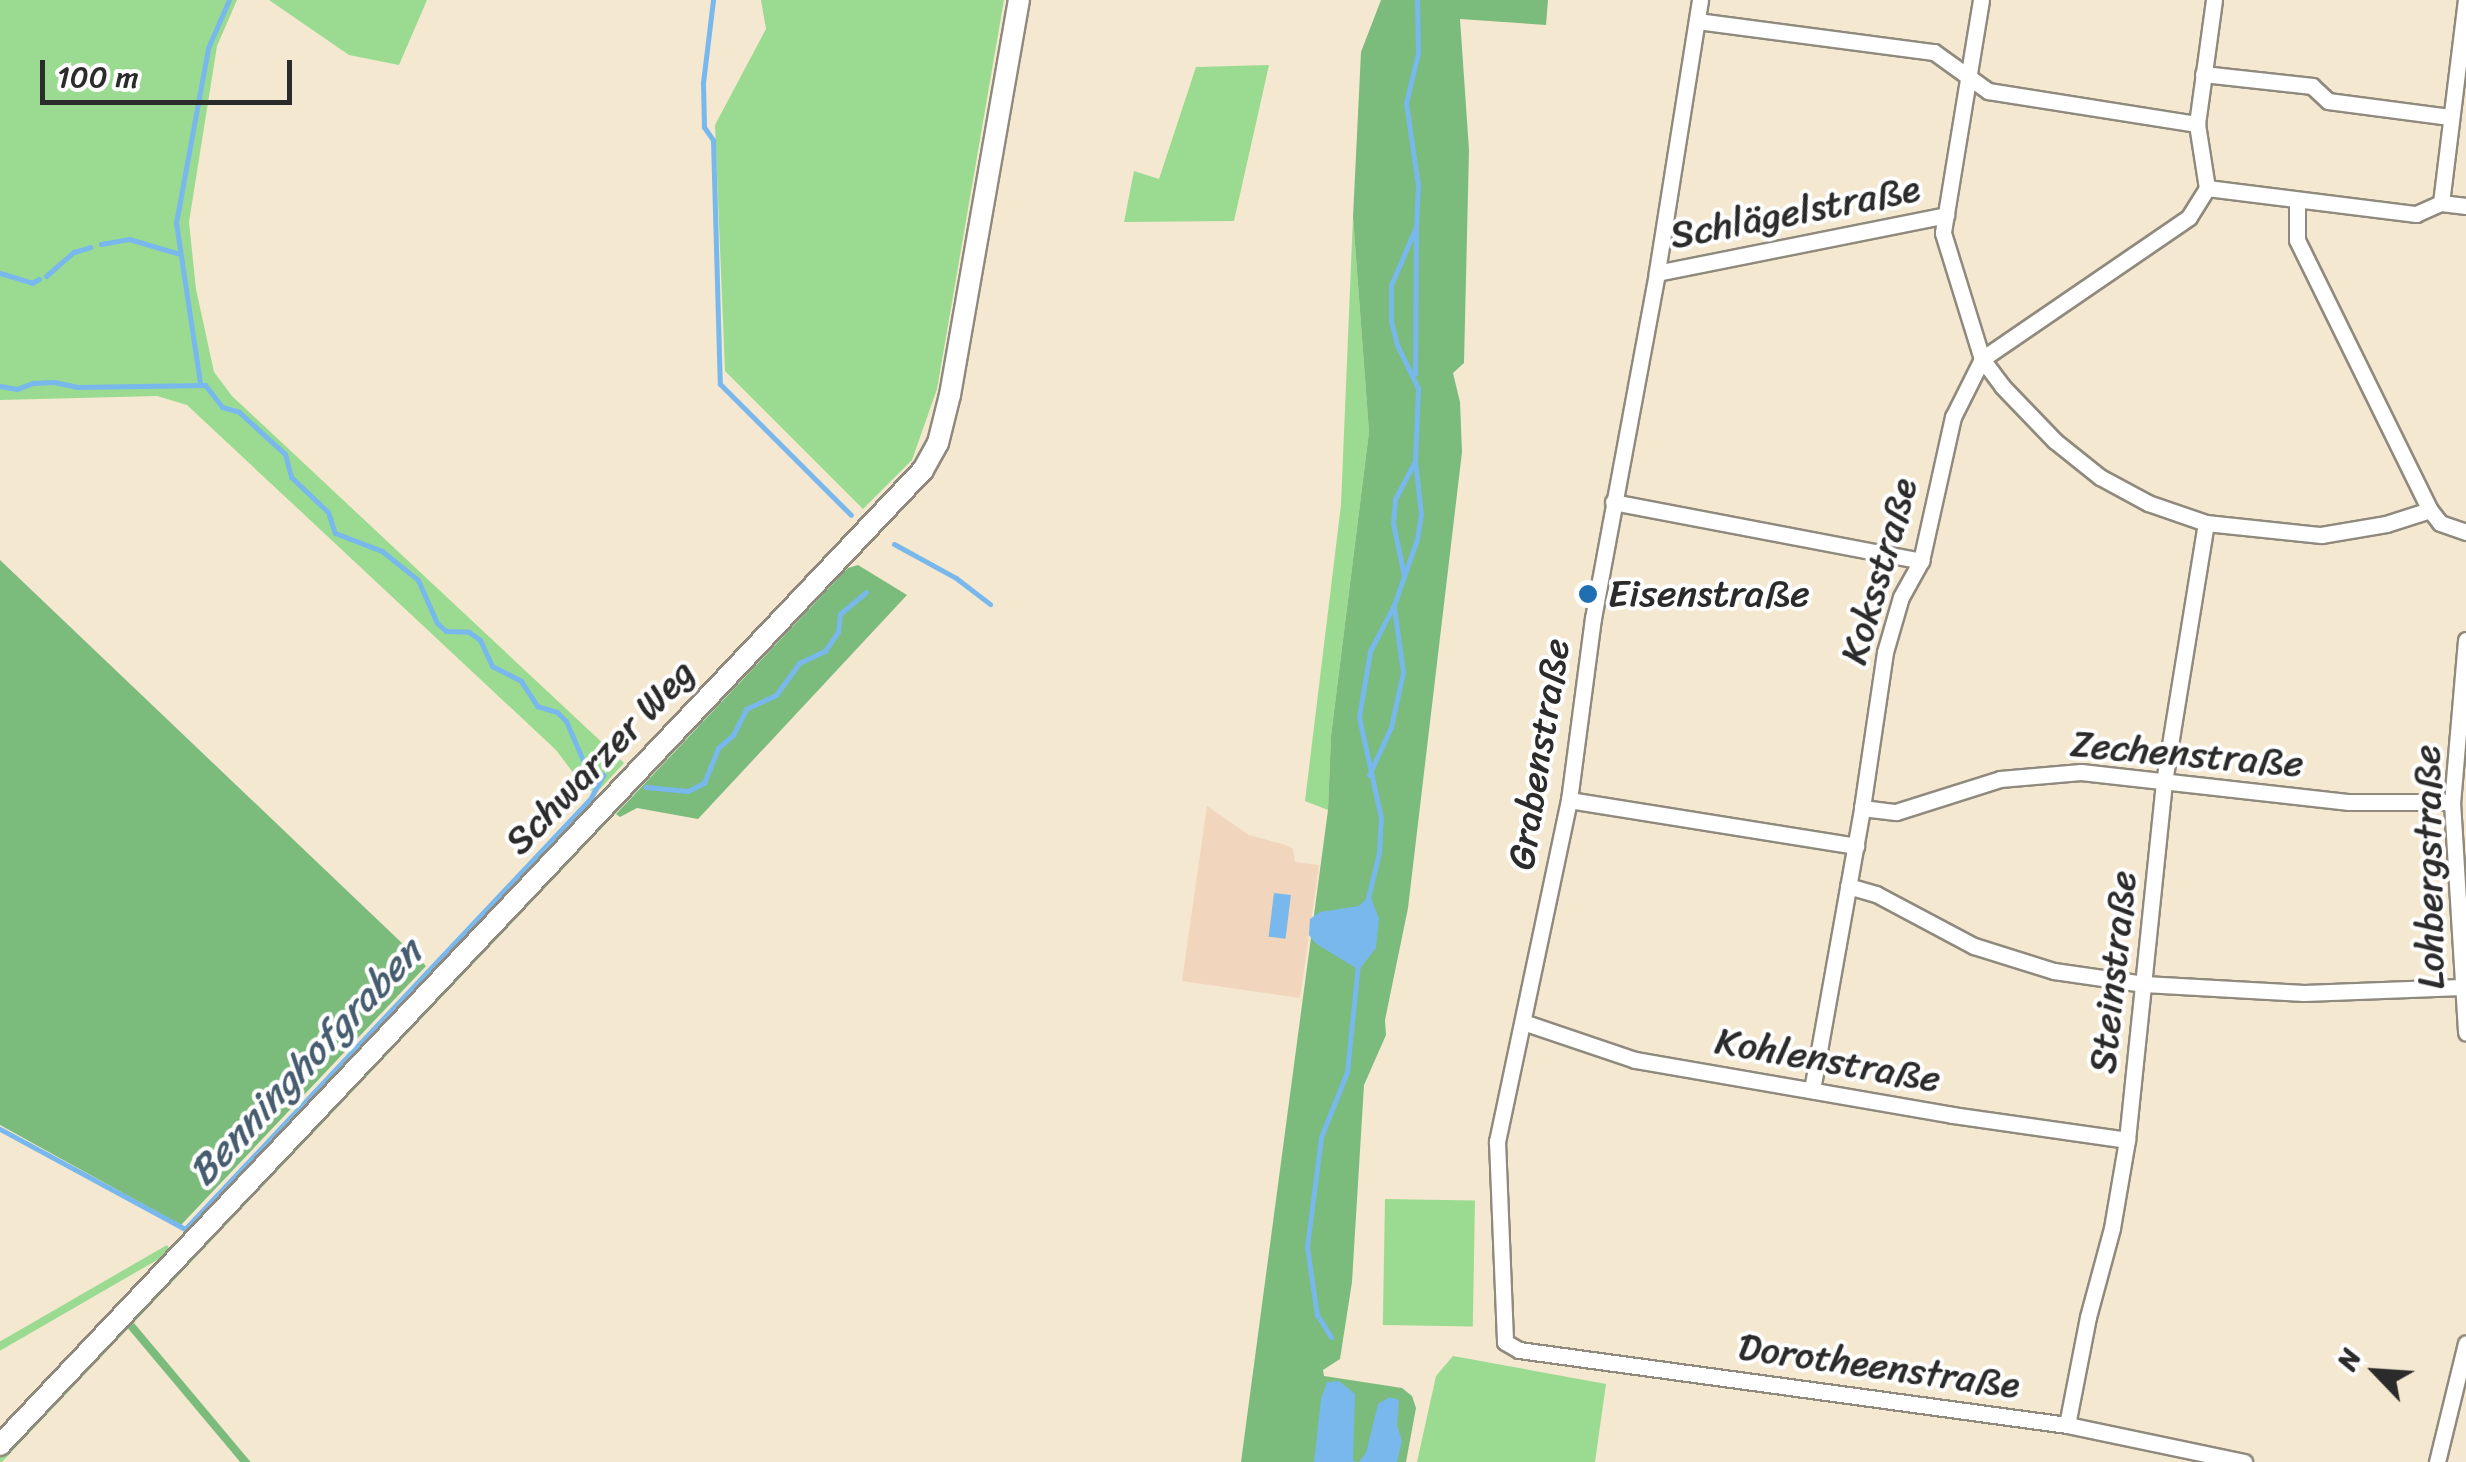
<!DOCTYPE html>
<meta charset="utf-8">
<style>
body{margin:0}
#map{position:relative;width:2466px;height:1462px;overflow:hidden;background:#f4e8d1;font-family:Sriracha,sans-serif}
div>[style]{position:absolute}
.built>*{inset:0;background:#f1d5bd}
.green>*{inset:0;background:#9adb91;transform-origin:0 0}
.forest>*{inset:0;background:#7bbb7b;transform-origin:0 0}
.water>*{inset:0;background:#78b8ed;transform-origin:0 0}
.stream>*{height:5px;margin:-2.5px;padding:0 2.5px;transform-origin:2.5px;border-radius:2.5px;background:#78b8ed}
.roads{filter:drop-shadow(2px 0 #908a7e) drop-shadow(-2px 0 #908a7e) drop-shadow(0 2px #908a7e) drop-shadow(0 -2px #908a7e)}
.minor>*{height:15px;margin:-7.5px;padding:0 7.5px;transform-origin:7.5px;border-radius:7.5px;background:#fff}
.tertiary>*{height:20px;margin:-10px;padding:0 10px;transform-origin:10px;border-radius:10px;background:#fff}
.dots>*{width:28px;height:28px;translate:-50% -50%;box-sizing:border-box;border:5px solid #fff;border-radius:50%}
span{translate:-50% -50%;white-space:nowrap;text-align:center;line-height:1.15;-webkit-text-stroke:8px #fff;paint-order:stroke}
.street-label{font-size:38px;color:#2b2b2b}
.poi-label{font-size:38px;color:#2b2b2b}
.left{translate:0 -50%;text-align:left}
.water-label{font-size:40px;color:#465c6f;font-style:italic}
.north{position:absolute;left:2326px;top:1322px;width:100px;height:100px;-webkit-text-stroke:8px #fff;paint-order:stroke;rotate:295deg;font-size:28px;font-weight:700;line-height:40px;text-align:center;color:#2b2b2b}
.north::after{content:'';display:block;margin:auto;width:35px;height:45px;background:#2b2b2b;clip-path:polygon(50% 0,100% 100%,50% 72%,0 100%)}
.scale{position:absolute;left:40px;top:60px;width:252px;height:45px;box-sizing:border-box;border:5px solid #2b2b2b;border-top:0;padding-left:12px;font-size:30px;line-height:35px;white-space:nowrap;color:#2b2b2b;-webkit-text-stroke:8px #fff;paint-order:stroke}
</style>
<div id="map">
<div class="built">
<div style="clip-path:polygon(1207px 806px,1249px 835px,1286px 845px,1293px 849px,1295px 862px,1319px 865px,1300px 998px,1182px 981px)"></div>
</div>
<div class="green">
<div style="clip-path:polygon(0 0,237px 0,217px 46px,189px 222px,196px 289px,214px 372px,232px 396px,624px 763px,599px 790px,587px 791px,556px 750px,187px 405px,157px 396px,0 400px)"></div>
<div style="clip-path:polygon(269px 0,427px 0,399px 65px,349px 55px)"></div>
<div style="clip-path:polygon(761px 0,1004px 0,937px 389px,912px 460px,863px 509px,725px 371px,715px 125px,766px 29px)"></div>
<div style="clip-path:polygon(1269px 65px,1234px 221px,1124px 222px,1134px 171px,1159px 179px,1196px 67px)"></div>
<div style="clip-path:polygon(1353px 217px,1369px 432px,1331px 736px,1328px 810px,1305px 801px,1341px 505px)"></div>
<div style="clip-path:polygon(848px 568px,2px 1462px,0 1462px,0 1454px,830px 576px)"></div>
<div style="left:1385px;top:1199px;width:90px;height:126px;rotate:1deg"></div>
<div style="left:167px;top:1245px;width:8px;height:243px;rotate:60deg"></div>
<div style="clip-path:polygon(1453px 1356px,1606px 1384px,1595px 1462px,1417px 1462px,1436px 1376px)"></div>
</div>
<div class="forest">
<div style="clip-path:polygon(1381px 0,1548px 0,1546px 25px,1460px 19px,1469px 150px,1464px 363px,1453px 373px,1460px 402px,1462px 452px,1408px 908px,1385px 1020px,1386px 1035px,1364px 1085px,1352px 1282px,1340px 1359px,1323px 1370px,1324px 1376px,1402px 1388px,1412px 1396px,1416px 1408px,1406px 1462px,1241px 1462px,1328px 810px,1331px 736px,1369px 432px,1353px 217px,1361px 52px)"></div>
<div style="clip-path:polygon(0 560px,426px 966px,181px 1225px,0 1125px)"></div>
<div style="clip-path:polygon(858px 565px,907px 595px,698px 819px,637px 808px,620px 817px,616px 814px,848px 568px)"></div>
<div style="left:134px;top:1323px;width:182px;height:8px;rotate:50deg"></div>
</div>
<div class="water">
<div style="left:1274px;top:893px;width:17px;height:44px;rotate:7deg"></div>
<div style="clip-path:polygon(1370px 895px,1379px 919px,1376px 948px,1359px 970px,1315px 943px,1309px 935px,1310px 919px,1320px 912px,1359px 906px)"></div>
<div style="clip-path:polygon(1339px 1381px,1355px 1394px,1353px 1461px,1359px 1462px,1366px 1453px,1378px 1404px,1390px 1397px,1399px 1400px,1397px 1425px,1402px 1441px,1397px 1462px,1314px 1462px,1321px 1399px,1327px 1382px)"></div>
</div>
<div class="stream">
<div style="left:713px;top:0;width:84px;rotate:96.9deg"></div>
<div style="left:703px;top:83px;width:44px;rotate:88.7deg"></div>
<div style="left:704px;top:127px;width:16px;rotate:55deg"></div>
<div style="left:713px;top:140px;width:244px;rotate:88.4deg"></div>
<div style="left:720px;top:384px;width:185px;rotate:45deg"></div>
<div style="left:101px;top:244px;width:28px;rotate:-10deg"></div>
<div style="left:129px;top:239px;width:53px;rotate:16.4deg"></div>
<div style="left:0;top:273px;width:34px;rotate:17deg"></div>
<div style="left:32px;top:283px;width:8px;rotate:-30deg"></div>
<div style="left:46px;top:276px;width:37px;rotate:-41deg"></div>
<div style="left:74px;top:252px;width:17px;rotate:-17deg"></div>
<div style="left:1415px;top:374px;width:144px;rotate:-89.6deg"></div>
<div style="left:200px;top:383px;width:162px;rotate:-98.5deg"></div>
<div style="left:176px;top:223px;width:178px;rotate:-79.6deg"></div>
<div style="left:208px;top:48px;width:52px;rotate:-66.4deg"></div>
<div style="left:0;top:386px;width:17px;rotate:10deg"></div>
<div style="left:17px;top:389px;width:17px;rotate:-21deg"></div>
<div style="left:33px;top:383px;width:21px;rotate:-3deg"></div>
<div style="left:54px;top:382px;width:24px;rotate:12deg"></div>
<div style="left:77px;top:387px;width:128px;rotate:-0.9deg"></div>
<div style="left:205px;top:385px;width:28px;rotate:52deg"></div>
<div style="left:222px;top:407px;width:18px;rotate:16deg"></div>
<div style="left:239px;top:412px;width:62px;rotate:42.4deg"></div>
<div style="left:285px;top:454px;width:24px;rotate:75deg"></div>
<div style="left:291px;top:477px;width:51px;rotate:43.4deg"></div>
<div style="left:328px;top:512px;width:22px;rotate:72deg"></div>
<div style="left:335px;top:533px;width:50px;rotate:21deg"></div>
<div style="left:382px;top:551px;width:46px;rotate:38.9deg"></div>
<div style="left:418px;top:580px;width:47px;rotate:66.2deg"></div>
<div style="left:437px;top:623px;width:12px;rotate:42deg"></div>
<div style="left:446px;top:631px;width:23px;rotate:2deg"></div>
<div style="left:469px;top:632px;width:14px;rotate:36deg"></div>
<div style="left:480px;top:640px;width:29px;rotate:65deg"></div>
<div style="left:492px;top:666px;width:33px;rotate:27deg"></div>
<div style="left:521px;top:681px;width:30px;rotate:57deg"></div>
<div style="left:537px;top:706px;width:21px;rotate:17deg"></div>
<div style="left:557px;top:712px;width:13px;rotate:45deg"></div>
<div style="left:566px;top:721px;width:48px;rotate:66.6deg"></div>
<div style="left:585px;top:765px;width:21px;rotate:29deg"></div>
<div style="left:603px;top:775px;width:26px;rotate:118deg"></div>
<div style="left:591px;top:798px;width:592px;rotate:133.29deg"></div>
<div style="left:185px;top:1229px;width:210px;rotate:-151.6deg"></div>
<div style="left:894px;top:544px;width:71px;rotate:28.7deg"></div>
<div style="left:956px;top:578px;width:43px;rotate:37.4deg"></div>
<div style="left:1404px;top:576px;width:54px;rotate:-101.7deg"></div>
<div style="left:1393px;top:523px;width:24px;rotate:-85deg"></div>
<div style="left:1395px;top:499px;width:43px;rotate:-62.2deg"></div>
<div style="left:1415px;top:461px;width:73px;rotate:-87.6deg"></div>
<div style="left:1418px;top:388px;width:48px;rotate:-116deg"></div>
<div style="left:1397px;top:345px;width:25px;rotate:-104deg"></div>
<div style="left:1391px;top:321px;width:36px;rotate:-90deg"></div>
<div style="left:1391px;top:285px;width:63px;rotate:-66.7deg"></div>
<div style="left:1416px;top:227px;width:42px;rotate:-87.3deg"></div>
<div style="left:1418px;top:185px;width:83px;rotate:-98.3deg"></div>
<div style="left:1406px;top:103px;width:51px;rotate:-76.5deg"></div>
<div style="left:1418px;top:53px;width:53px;rotate:-91.1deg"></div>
<div style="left:1369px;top:775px;width:53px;rotate:-65.4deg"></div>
<div style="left:1391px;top:727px;width:56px;rotate:-77.7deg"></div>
<div style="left:1403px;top:672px;width:65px;rotate:-98deg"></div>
<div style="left:646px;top:787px;width:42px;rotate:5.4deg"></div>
<div style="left:688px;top:791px;width:18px;rotate:-27deg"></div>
<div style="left:704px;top:783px;width:38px;rotate:-68deg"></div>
<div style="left:718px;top:748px;width:20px;rotate:-41deg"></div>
<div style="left:733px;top:735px;width:29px;rotate:-63deg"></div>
<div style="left:746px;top:709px;width:33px;rotate:-25deg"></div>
<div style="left:776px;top:695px;width:39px;rotate:-54deg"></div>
<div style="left:799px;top:663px;width:29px;rotate:-25deg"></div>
<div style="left:825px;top:651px;width:23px;rotate:-56deg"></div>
<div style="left:838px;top:632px;width:18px;rotate:-84deg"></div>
<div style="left:840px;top:614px;width:34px;rotate:-40deg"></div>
<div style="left:1368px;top:898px;width:46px;rotate:-76.3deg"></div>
<div style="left:1379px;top:853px;width:35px;rotate:-87deg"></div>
<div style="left:1381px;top:818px;width:103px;rotate:-102.3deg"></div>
<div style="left:1359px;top:717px;width:67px;rotate:-80.5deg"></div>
<div style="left:1370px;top:651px;width:52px;rotate:-62.4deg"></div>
<div style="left:1394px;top:605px;width:70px;rotate:-70.8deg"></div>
<div style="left:1417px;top:539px;width:25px;rotate:-81deg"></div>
<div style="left:1421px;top:514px;width:53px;rotate:-96.5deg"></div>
<div style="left:1331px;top:1337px;width:26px;rotate:-122deg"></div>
<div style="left:1317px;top:1315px;width:69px;rotate:-98.4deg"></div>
<div style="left:1307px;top:1247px;width:111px;rotate:-82.7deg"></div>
<div style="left:1321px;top:1137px;width:70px;rotate:-68.2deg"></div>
<div style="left:1347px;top:1072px;width:109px;rotate:-84.2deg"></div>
</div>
<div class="roads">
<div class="minor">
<div style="left:1700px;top:0;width:276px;rotate:99deg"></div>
<div style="left:1657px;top:273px;width:351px;rotate:100.5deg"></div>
<div style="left:1593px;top:618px;width:184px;rotate:97.5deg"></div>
<div style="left:1569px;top:800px;width:349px;rotate:101.9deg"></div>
<div style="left:1497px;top:1141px;width:201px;rotate:87.7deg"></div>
<div style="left:1505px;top:1342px;width:16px;rotate:30deg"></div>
<div style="left:1519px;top:1350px;width:553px;rotate:7.79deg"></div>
<div style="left:2067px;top:1425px;width:181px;rotate:11.8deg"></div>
<div style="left:1981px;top:0;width:236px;rotate:99.3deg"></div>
<div style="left:1943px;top:233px;width:132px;rotate:72.8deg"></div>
<div style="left:1982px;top:359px;width:34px;rotate:53deg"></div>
<div style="left:2002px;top:386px;width:76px;rotate:46.1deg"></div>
<div style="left:2055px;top:441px;width:58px;rotate:38.7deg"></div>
<div style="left:2100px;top:477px;width:55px;rotate:28.4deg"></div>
<div style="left:2148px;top:503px;width:61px;rotate:19deg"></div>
<div style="left:2206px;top:523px;width:116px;rotate:6deg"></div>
<div style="left:2321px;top:535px;width:66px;rotate:-9.6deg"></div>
<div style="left:2386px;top:524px;width:46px;rotate:-17.7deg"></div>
<div style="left:1697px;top:21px;width:239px;rotate:7.5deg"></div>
<div style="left:1934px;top:52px;width:67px;rotate:35.8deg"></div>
<div style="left:1988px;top:91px;width:212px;rotate:9deg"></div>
<div style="left:2203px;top:74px;width:110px;rotate:6.3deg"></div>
<div style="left:2312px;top:86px;width:22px;rotate:43deg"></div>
<div style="left:2328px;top:101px;width:123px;rotate:7.5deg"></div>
<div style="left:2207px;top:188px;width:211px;rotate:7.1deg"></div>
<div style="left:2416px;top:214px;width:27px;rotate:-24deg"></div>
<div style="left:2207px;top:188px;width:65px;rotate:-98.9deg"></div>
<div style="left:2197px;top:124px;width:125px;rotate:-82.2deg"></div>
<div style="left:2297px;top:202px;width:38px;rotate:90deg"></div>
<div style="left:2297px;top:240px;width:301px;rotate:63.8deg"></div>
<div style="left:2430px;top:510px;width:16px;rotate:52deg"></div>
<div style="left:2440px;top:523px;width:28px;rotate:19deg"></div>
<div style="left:2441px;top:203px;width:205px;rotate:-83deg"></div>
<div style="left:2441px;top:203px;width:25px;rotate:7deg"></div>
<div style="left:1657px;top:273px;width:295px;rotate:-11.3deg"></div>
<div style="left:1613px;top:502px;width:314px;rotate:10.8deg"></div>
<div style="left:2466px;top:640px;width:163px;rotate:94.9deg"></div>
<div style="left:2452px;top:802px;width:231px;rotate:86.5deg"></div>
<div style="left:1569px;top:800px;width:291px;rotate:9.1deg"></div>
<div style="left:1862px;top:808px;width:34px;rotate:7deg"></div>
<div style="left:1896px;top:812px;width:109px;rotate:-17.6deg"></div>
<div style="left:2000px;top:779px;width:81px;rotate:-4.9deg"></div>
<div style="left:2081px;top:772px;width:270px;rotate:6.4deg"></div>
<div style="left:2349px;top:802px;width:103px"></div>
<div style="left:1848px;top:886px;width:29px;rotate:16deg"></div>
<div style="left:1876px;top:894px;width:111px;rotate:28deg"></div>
<div style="left:1974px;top:946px;width:84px;rotate:17.4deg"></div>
<div style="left:2054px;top:971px;width:91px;rotate:8.2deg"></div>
<div style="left:2144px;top:984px;width:160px;rotate:3.2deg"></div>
<div style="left:2304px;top:993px;width:158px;rotate:-2.2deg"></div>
<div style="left:1523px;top:1022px;width:118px;rotate:18.7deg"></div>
<div style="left:1635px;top:1060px;width:322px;rotate:9.8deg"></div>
<div style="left:1952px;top:1115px;width:177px;rotate:8.1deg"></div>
<div style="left:1812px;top:1090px;width:286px;rotate:-79.9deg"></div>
<div style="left:1862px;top:808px;width:158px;rotate:-81.6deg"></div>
<div style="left:1885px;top:652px;width:57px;rotate:-73.8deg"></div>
<div style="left:1901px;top:597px;width:41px;rotate:-60.9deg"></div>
<div style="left:1921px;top:561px;width:148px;rotate:-77.5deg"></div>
<div style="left:1953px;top:417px;width:65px;rotate:-63.4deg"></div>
<div style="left:1982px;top:359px;width:251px;rotate:-34.4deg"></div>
<div style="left:2189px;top:217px;width:34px;rotate:-58deg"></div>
<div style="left:2067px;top:1425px;width:110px;rotate:-79deg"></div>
<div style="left:2088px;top:1317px;width:92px;rotate:-74.9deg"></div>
<div style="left:2112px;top:1228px;width:89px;rotate:-80.3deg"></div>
<div style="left:2127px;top:1140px;width:360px;rotate:-84.1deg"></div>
<div style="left:2164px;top:782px;width:262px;rotate:-80.8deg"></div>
<div style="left:2437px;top:1462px;width:122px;rotate:-76.3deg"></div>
</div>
<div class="tertiary">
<div style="left:0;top:1445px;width:1343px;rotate:-46.57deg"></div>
<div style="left:923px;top:470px;width:31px;rotate:-61deg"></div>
<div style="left:938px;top:443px;width:49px;rotate:-76deg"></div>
<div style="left:950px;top:395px;width:401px;rotate:-80.1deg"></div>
</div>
</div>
<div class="dots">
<div style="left:1588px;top:594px;background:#1f6fb2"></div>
</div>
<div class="street-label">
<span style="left:1795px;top:212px;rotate:-11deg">Schlägelstraße</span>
<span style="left:1879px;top:571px;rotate:-74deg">Koksstraße</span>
<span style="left:1539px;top:754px;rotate:-81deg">Grabenstraße</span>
<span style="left:2187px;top:754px;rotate:5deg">Zechenstraße</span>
<span style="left:600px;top:757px;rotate:-46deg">Schwarzer Weg</span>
<span style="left:2429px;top:867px;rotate:-91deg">Lohbergstraße</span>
<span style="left:2113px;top:972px;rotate:-84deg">Steinstraße</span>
<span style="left:1828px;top:1060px;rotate:10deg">Kohlenstraße</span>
<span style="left:1879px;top:1366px;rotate:8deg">Dorotheenstraße</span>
</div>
<div class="poi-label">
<span class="left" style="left:1608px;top:594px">Eisenstraße</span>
</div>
<div class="water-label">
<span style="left:305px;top:1062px;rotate:-47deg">Benninghofgraben</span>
</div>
<div class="north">N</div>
<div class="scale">100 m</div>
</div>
